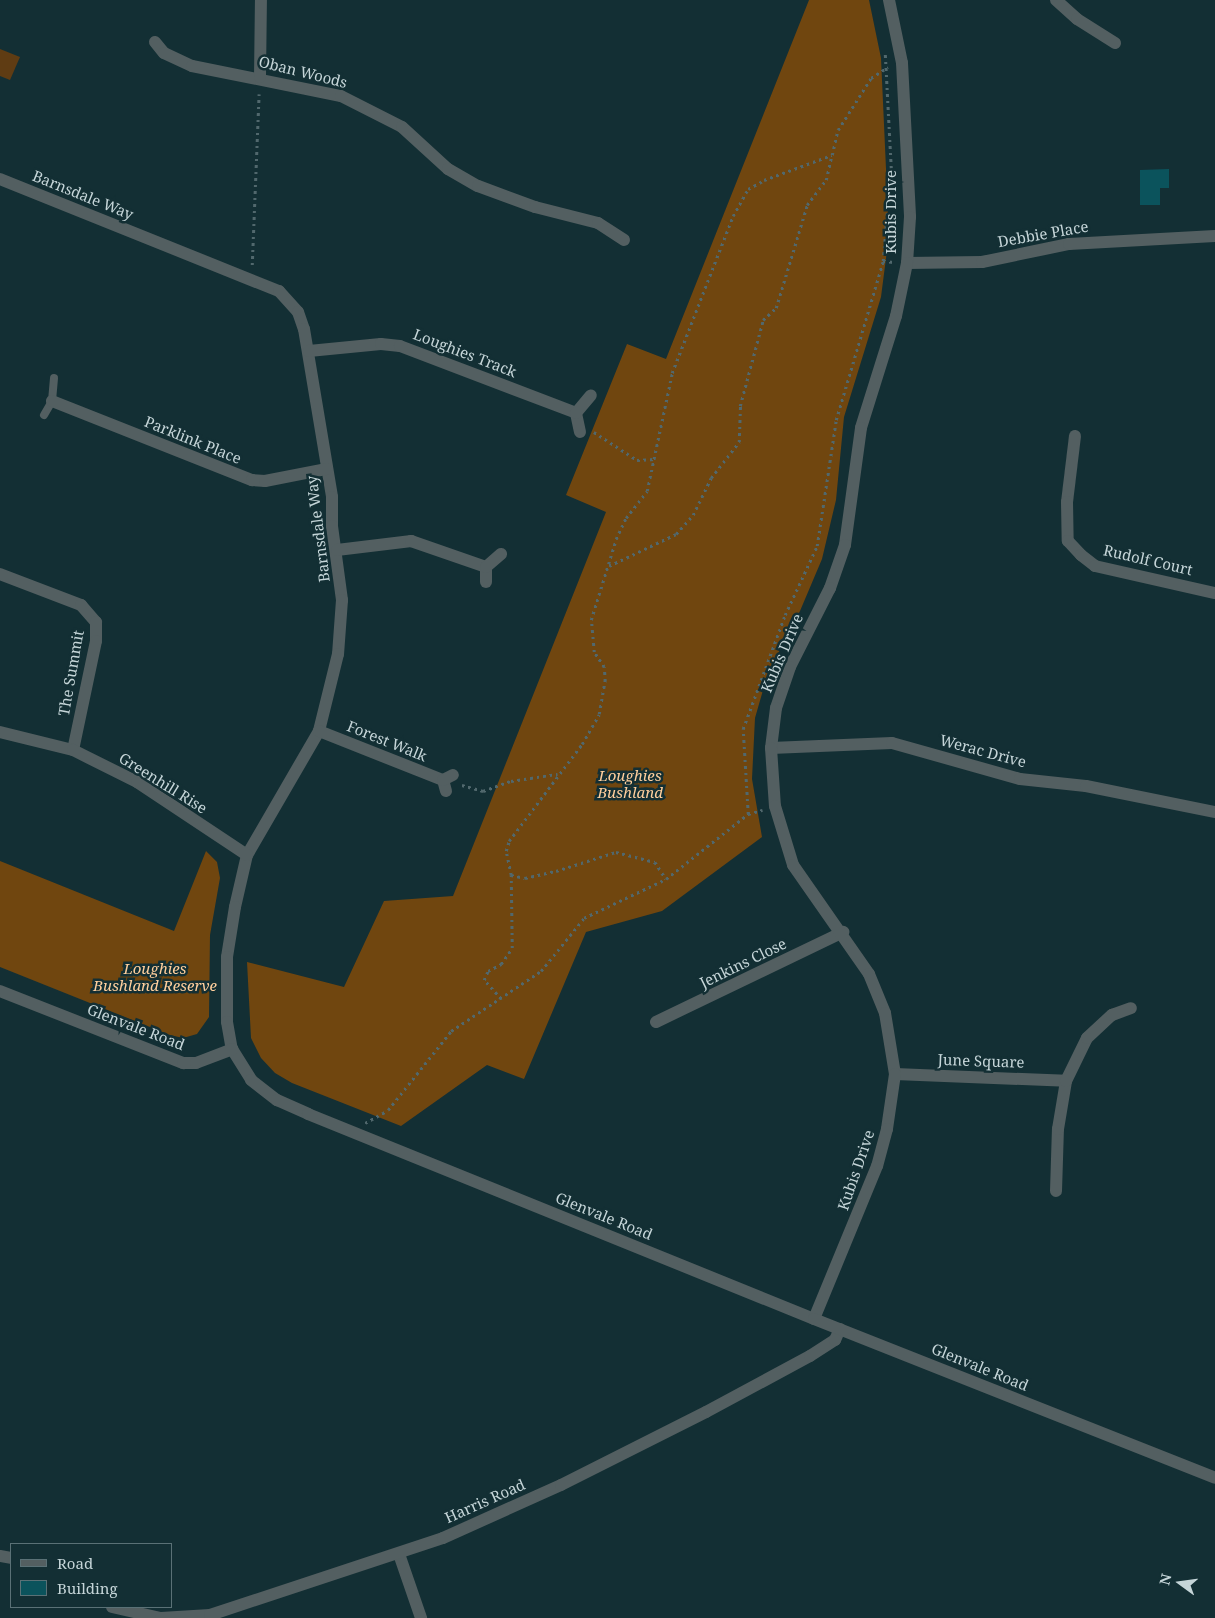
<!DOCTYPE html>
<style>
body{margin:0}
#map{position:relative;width:1215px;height:1618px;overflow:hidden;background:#132f34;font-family:"Noto Serif",serif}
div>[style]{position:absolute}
.green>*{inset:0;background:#5f3c13}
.forest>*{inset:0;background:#70460f}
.building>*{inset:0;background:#0b535c}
.path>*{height:2.5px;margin-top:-1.25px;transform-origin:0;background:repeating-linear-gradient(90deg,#51686d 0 2.5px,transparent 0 6.5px)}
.service>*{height:8px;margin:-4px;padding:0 4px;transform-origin:4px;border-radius:4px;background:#535f61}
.minor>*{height:12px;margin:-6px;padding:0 6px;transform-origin:6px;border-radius:6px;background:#535f61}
.tertiary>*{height:12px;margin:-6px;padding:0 6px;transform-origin:6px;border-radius:6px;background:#535f61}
span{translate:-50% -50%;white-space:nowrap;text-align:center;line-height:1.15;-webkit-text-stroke:5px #132f34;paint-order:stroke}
.street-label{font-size:15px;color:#c5d5d8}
.park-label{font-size:15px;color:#ffcf9d;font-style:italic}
.legend{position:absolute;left:10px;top:1543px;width:162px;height:65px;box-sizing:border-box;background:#132f34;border:1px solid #5a7176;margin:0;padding:6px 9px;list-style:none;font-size:15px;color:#c5d5d8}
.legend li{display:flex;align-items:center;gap:10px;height:25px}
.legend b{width:25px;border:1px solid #5a7176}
.north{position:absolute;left:1155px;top:1558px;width:50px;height:50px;-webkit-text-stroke:4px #132f34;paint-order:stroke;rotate:284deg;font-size:14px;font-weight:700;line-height:20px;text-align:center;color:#c5d5d8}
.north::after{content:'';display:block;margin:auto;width:18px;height:22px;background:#c5d5d8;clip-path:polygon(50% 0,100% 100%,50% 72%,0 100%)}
</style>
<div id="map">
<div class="green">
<div style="clip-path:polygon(0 49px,20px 57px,10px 80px,0 76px)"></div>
</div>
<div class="forest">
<div style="clip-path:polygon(809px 0,869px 0,881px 58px,889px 235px,881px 297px,844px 417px,836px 500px,822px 559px,800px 611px,768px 673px,755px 718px,752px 779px,762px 837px,662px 911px,586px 932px,524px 1079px,487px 1065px,401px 1126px,292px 1083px,275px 1073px,261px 1058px,251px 1038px,247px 962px,344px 987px,384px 901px,453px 896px,606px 512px,566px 495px,627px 344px,666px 359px)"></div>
<div style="clip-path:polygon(206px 851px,217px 862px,220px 878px,210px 935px,209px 1017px,197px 1034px,183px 1038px,170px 1035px,0 967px,0 861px,174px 931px)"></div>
</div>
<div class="building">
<div style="clip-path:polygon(1169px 169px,1169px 188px,1160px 188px,1160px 205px,1140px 205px,1140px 170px)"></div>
</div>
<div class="path">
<div style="left:883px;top:261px;width:11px;rotate:5deg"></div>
<div style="left:252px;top:265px;width:171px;rotate:-87.7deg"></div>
<div style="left:594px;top:432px;width:51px;rotate:33.1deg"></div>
<div style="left:637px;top:460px;width:18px;rotate:-3deg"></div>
<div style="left:609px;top:566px;width:74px;rotate:-25.5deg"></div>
<div style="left:676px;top:534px;width:25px;rotate:-48deg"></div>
<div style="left:693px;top:515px;width:41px;rotate:-64.1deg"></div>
<div style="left:711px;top:478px;width:46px;rotate:-52.1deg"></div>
<div style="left:739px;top:442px;width:36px;rotate:-88deg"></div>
<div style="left:740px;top:406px;width:89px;rotate:-75deg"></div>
<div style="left:763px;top:320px;width:18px;rotate:-43deg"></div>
<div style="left:776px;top:308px;width:108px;rotate:-73.2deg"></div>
<div style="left:807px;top:205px;width:31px;rotate:-53deg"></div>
<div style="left:826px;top:180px;width:26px;rotate:-77deg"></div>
<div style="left:462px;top:785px;width:22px;rotate:16deg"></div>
<div style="left:483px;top:791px;width:30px;rotate:-20deg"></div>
<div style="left:511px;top:781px;width:47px;rotate:-8.7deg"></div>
<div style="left:748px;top:814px;width:85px;rotate:-93.4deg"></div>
<div style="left:743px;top:729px;width:121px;rotate:-69.8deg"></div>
<div style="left:785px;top:615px;width:76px;rotate:-65.1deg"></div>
<div style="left:817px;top:546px;width:127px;rotate:-81.4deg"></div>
<div style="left:836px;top:420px;width:166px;rotate:-73.5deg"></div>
<div style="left:883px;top:261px;width:93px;rotate:-85.1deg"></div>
<div style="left:891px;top:168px;width:115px;rotate:-93deg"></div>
<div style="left:511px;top:875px;width:14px;rotate:12deg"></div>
<div style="left:525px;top:878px;width:32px;rotate:-13deg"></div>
<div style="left:556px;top:871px;width:63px;rotate:-17.6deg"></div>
<div style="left:616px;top:852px;width:40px;rotate:14.4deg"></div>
<div style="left:655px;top:862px;width:20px;rotate:57deg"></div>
<div style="left:501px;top:999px;width:25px;rotate:-132deg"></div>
<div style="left:484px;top:980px;width:10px;rotate:-66deg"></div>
<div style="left:488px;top:971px;width:15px;rotate:-28deg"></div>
<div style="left:501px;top:964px;width:19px;rotate:-55deg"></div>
<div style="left:512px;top:948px;width:73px;rotate:-90.8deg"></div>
<div style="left:511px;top:875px;width:25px;rotate:-102deg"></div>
<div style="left:506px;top:851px;width:10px;rotate:-73deg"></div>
<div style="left:509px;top:841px;width:121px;rotate:-53deg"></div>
<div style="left:582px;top:744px;width:34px;rotate:-60deg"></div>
<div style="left:599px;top:714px;width:34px;rotate:-80deg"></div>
<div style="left:605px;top:681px;width:14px;rotate:-94deg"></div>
<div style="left:604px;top:667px;width:18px;rotate:-124deg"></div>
<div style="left:594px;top:652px;width:32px;rotate:-95deg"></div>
<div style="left:591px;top:620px;width:85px;rotate:-72.8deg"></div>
<div style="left:616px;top:539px;width:23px;rotate:-65deg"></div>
<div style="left:626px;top:518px;width:34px;rotate:-52deg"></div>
<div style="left:647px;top:491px;width:121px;rotate:-78deg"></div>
<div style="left:672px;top:373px;width:168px;rotate:-68.8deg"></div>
<div style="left:733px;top:216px;width:31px;rotate:-61deg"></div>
<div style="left:748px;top:189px;width:18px;rotate:-29deg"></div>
<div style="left:764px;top:180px;width:72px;rotate:-20.2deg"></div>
<div style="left:832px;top:155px;width:26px;rotate:-77deg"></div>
<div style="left:838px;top:130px;width:62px;rotate:-57.6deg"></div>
<div style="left:871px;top:78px;width:20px;rotate:-33deg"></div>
<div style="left:365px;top:1123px;width:26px;rotate:-29deg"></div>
<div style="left:388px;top:1110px;width:101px;rotate:-51.4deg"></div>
<div style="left:451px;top:1031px;width:108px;rotate:-33.7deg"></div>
<div style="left:541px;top:971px;width:68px;rotate:-50.9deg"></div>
<div style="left:584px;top:918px;width:91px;rotate:-25.4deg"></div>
<div style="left:666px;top:879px;width:105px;rotate:-38.4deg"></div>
<div style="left:748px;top:814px;width:15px;rotate:-16deg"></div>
</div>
<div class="service">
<div style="left:44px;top:415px;width:16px;rotate:-60deg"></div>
<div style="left:52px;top:401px;width:23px;rotate:-85deg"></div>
</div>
<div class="minor">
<div style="left:1056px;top:0;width:28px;rotate:42deg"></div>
<div style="left:1077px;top:19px;width:45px;rotate:32.3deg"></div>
<div style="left:155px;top:42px;width:14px;rotate:51deg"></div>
<div style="left:164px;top:53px;width:31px;rotate:25deg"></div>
<div style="left:192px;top:66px;width:152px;rotate:11.4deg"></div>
<div style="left:341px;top:96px;width:68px;rotate:26.9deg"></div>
<div style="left:402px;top:127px;width:62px;rotate:42.4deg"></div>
<div style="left:448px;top:169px;width:34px;rotate:30deg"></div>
<div style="left:478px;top:186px;width:61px;rotate:20.2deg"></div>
<div style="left:535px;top:207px;width:65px;rotate:14.3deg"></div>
<div style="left:598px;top:223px;width:31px;rotate:33deg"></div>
<div style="left:260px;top:77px;width:77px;rotate:-89.3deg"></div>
<div style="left:0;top:179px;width:301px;rotate:21.9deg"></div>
<div style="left:279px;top:291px;width:28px;rotate:48deg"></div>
<div style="left:298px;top:312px;width:18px;rotate:71deg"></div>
<div style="left:304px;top:329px;width:170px;rotate:80.5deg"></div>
<div style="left:332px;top:497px;width:29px;rotate:90deg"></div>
<div style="left:332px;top:526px;width:75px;rotate:82.3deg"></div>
<div style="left:342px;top:600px;width:54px;rotate:94.2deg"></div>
<div style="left:338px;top:654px;width:79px;rotate:103.9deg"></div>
<div style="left:319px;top:731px;width:143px;rotate:120.1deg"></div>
<div style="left:247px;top:855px;width:53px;rotate:103deg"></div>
<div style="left:235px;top:907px;width:51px;rotate:99.1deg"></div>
<div style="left:227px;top:957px;width:65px;rotate:90deg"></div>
<div style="left:227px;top:1022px;width:27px;rotate:80deg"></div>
<div style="left:232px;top:1049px;width:36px;rotate:58deg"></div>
<div style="left:251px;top:1080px;width:33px;rotate:38deg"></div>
<div style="left:277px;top:1100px;width:34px;rotate:24deg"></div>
<div style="left:308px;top:1114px;width:546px;rotate:22.05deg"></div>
<div style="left:907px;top:263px;width:75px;rotate:-0.8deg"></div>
<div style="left:982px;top:262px;width:89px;rotate:-11.7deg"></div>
<div style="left:1069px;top:244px;width:146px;rotate:-3.1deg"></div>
<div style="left:309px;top:351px;width:72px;rotate:-5.6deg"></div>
<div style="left:381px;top:344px;width:19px;rotate:6deg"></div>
<div style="left:400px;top:346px;width:188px;rotate:20.8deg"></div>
<div style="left:52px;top:401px;width:215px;rotate:21.6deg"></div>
<div style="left:252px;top:480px;width:13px;rotate:4deg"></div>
<div style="left:265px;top:481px;width:63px;rotate:-11deg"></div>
<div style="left:580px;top:432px;width:19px;rotate:-102deg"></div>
<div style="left:576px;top:413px;width:23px;rotate:-50deg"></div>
<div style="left:1075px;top:436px;width:66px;rotate:96.9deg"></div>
<div style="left:1067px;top:502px;width:39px;rotate:89deg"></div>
<div style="left:1068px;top:541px;width:19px;rotate:47deg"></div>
<div style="left:1081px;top:555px;width:18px;rotate:38deg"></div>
<div style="left:1095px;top:566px;width:123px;rotate:12.7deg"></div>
<div style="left:337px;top:550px;width:75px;rotate:-6.9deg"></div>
<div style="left:411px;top:541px;width:79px;rotate:19.1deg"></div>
<div style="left:0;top:574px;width:87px;rotate:20.9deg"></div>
<div style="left:81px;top:605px;width:23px;rotate:49deg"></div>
<div style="left:96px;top:622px;width:19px;rotate:90deg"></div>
<div style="left:96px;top:641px;width:111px;rotate:101.9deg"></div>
<div style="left:486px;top:582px;width:15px;rotate:-90deg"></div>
<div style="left:486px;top:567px;width:20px;rotate:-41deg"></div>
<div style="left:319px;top:731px;width:133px;rotate:21.6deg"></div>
<div style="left:0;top:732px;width:75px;rotate:13.9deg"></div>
<div style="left:73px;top:750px;width:72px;rotate:26.6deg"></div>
<div style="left:137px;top:782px;width:132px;rotate:33.6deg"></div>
<div style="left:771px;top:748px;width:121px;rotate:-2.4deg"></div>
<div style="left:892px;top:743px;width:133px;rotate:15.7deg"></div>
<div style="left:1020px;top:779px;width:66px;rotate:6.1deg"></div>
<div style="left:1086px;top:786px;width:132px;rotate:11.4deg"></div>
<div style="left:446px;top:791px;width:11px;rotate:-105deg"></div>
<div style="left:443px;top:780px;width:11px;rotate:-27deg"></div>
<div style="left:0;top:991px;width:197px;rotate:21.5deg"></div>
<div style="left:183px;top:1063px;width:13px"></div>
<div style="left:196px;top:1063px;width:39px;rotate:-21deg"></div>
<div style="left:656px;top:1022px;width:208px;rotate:-25.7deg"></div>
<div style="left:895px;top:1074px;width:171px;rotate:2.3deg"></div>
<div style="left:1056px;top:1191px;width:62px;rotate:-88.2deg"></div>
<div style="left:1058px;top:1129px;width:49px;rotate:-80.5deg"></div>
<div style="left:1066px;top:1081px;width:48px;rotate:-64deg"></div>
<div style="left:1087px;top:1038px;width:34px;rotate:-43deg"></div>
<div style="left:1112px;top:1015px;width:20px;rotate:-20deg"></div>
<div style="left:399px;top:1554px;width:68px;rotate:71deg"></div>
<div style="left:0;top:1556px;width:11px;rotate:10deg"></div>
<div style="left:112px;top:1607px;width:50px;rotate:12.7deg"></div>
<div style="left:161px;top:1618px;width:49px;rotate:-3.5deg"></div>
<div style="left:210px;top:1615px;width:245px;rotate:-18.3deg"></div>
<div style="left:443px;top:1538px;width:129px;rotate:-24.2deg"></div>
<div style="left:561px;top:1485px;width:162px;rotate:-26.7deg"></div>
<div style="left:706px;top:1412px;width:118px;rotate:-28.3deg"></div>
<div style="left:810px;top:1356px;width:30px;rotate:-33deg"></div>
<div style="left:835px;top:1340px;width:12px;rotate:-66deg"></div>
</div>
<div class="tertiary">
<div style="left:889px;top:0;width:64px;rotate:78.3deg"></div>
<div style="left:902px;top:63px;width:154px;rotate:87deg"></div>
<div style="left:910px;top:217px;width:46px;rotate:93.7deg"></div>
<div style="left:907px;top:263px;width:54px;rotate:101.7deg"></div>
<div style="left:896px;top:316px;width:117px;rotate:107.4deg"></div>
<div style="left:861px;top:428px;width:118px;rotate:97.8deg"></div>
<div style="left:845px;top:545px;width:46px;rotate:109.2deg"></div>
<div style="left:830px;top:588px;width:89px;rotate:116.9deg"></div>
<div style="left:790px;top:667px;width:43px;rotate:108.9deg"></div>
<div style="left:776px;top:708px;width:40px;rotate:97.1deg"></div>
<div style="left:771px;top:748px;width:58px;rotate:86.1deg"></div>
<div style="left:775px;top:806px;width:62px;rotate:73deg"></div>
<div style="left:793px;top:865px;width:133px;rotate:55.1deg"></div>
<div style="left:869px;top:974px;width:42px;rotate:67.7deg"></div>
<div style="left:885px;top:1013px;width:62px;rotate:80.7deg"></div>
<div style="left:895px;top:1074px;width:56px;rotate:98.3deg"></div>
<div style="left:887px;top:1129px;width:38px;rotate:105deg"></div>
<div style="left:877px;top:1166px;width:165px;rotate:112.4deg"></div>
<div style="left:814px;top:1319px;width:431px;rotate:21.6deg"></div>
</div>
<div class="street-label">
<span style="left:303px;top:72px;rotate:14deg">Oban Woods</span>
<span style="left:83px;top:195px;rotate:22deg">Barnsdale Way</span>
<span style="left:891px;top:212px;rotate:-90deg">Kubis Drive</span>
<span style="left:1043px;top:234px;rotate:-10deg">Debbie Place</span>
<span style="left:465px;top:353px;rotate:21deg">Loughies Track</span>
<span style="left:193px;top:440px;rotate:22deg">Parklink Place</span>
<span style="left:318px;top:529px;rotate:-97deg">Barnsdale Way</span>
<span style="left:1148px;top:560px;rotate:13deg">Rudolf Court</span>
<span style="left:782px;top:653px;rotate:-67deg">Kubis Drive</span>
<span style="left:71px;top:673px;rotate:-80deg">The Summit</span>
<span style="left:387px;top:741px;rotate:22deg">Forest Walk</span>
<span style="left:983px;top:751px;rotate:15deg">Werac Drive</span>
<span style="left:163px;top:783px;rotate:32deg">Greenhill Rise</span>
<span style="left:743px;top:963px;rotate:-26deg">Jenkins Close</span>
<span style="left:136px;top:1027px;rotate:21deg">Glenvale Road</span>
<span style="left:981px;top:1061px;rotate:2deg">June Square</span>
<span style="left:856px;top:1170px;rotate:-71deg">Kubis Drive</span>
<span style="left:604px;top:1216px;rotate:22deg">Glenvale Road</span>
<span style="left:980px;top:1367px;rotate:22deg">Glenvale Road</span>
<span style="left:485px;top:1501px;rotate:-24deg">Harris Road</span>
</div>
<div class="park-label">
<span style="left:630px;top:784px">Loughies<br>Bushland</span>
<span style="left:155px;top:977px">Loughies<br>Bushland Reserve</span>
</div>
<ul class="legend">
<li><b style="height:6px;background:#535f61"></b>Road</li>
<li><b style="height:14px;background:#0b535c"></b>Building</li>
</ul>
<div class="north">N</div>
</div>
